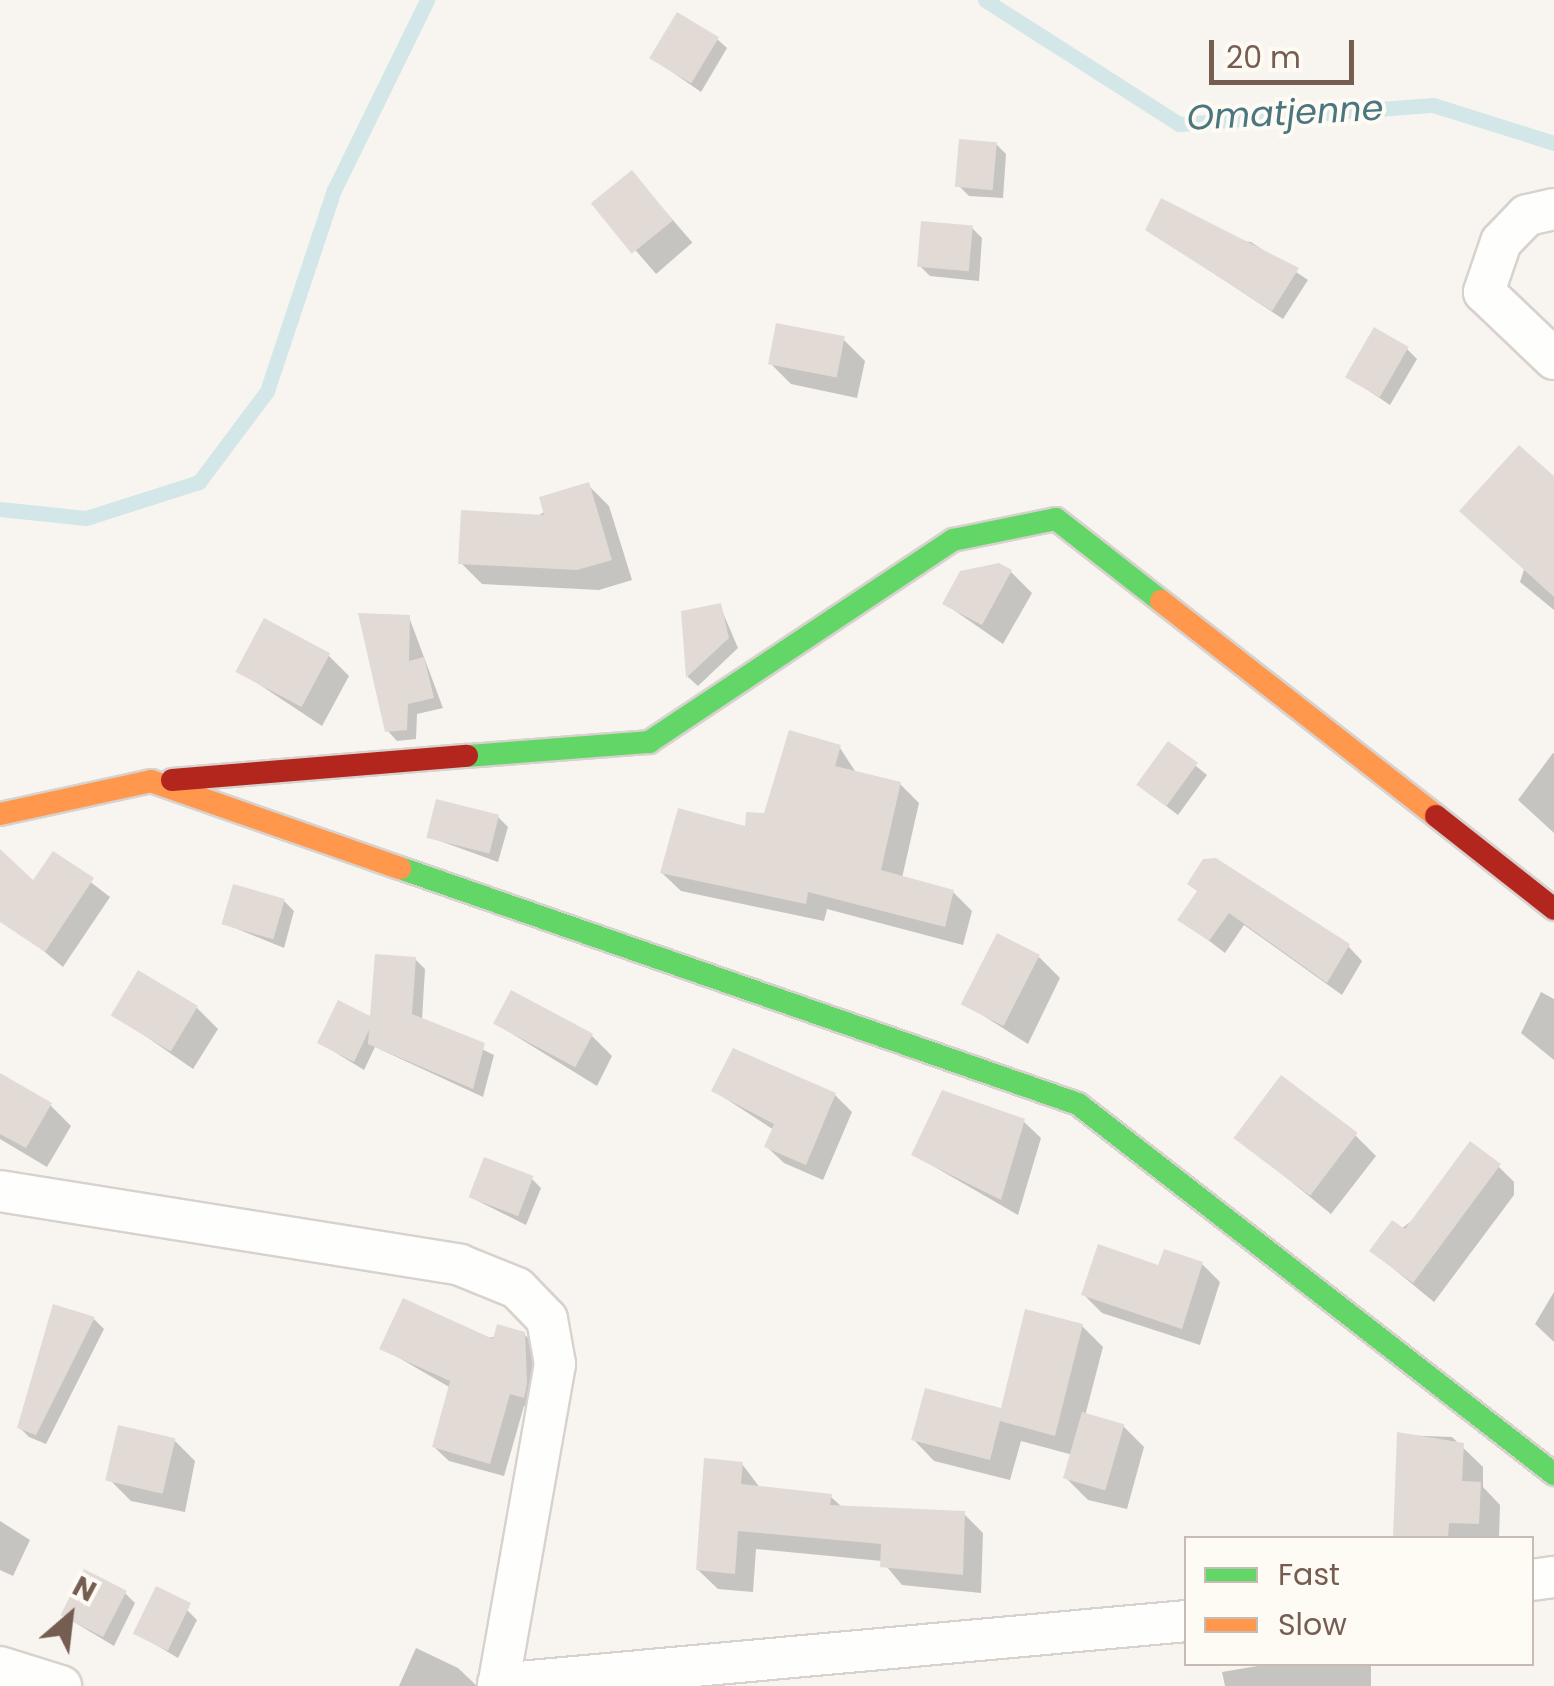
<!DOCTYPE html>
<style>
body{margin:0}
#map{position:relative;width:1554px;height:1686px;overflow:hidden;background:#f8f5f0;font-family:Poppins,sans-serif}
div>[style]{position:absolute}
.shadow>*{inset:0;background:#0003;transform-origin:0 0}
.stream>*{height:15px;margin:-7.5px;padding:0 7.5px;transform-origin:7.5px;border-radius:7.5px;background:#d3e6e8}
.building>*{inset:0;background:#e2dbd5;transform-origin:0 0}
.roads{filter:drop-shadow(2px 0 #d8d2ce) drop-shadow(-2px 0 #d8d2ce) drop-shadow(0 2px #d8d2ce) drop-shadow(0 -2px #d8d2ce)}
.street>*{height:40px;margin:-20px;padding:0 20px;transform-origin:20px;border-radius:20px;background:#fefefd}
.fast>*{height:22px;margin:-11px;padding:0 11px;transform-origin:11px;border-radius:11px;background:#63d668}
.slow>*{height:22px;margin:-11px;padding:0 11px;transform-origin:11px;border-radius:11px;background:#ff974d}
.jam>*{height:22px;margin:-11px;padding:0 11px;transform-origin:11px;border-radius:11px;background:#b3261e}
span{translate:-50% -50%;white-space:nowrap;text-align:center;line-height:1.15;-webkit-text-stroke:8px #fefaf4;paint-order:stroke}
.water-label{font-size:35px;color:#49767f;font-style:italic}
.legend{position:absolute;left:1184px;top:1536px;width:350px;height:130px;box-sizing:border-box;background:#fefaf4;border:2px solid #c7bcb3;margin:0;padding:12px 18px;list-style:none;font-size:30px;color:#755e51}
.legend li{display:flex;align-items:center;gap:20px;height:50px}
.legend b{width:50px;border:2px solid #c7bcb3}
.north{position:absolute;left:20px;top:1566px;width:100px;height:100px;-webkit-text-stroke:8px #fefaf4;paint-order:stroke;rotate:28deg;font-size:28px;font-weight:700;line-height:40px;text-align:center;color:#755e51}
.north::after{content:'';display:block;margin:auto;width:35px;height:45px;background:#755e51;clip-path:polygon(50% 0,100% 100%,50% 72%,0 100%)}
.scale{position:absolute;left:1209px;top:40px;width:145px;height:45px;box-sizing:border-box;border:5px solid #755e51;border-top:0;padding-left:12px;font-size:30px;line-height:35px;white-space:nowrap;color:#755e51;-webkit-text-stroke:8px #fefaf4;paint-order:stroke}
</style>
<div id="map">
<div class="shadow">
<div style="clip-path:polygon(717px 39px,727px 48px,701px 92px,652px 58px)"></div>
<div style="clip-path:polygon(996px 144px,1006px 154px,1003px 198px,969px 196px,959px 186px)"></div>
<div style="left:632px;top:173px;width:92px;height:48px;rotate:49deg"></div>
<div style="clip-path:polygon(972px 228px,982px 238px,979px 281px,930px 276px,920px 266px)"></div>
<div style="clip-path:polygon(1148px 230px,1251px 242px,1308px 280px,1283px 319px)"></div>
<div style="clip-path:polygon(844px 340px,865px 361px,857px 398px,791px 384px,770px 363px)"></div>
<div style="clip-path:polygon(1407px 349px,1417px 359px,1390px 405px,1348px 377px)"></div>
<div style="clip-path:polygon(1554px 477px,1554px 610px,1520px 582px)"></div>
<div style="clip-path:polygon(588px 485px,609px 506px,632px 580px,599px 590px,482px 584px,461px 563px)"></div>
<div style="clip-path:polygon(1011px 572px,1032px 593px,1003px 644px,945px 604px)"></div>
<div style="clip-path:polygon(720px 606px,738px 648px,698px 686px,688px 677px,683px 613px)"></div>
<div style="clip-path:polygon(409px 617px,443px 708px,417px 714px,416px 739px,397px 741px,387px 730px)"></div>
<div style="clip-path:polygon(328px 655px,349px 676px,322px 726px,239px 671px)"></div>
<div style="clip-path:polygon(1169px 744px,1207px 775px,1178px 815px,1149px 793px)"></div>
<div style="clip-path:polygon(840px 748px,857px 774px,900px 784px,919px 803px,902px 878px,953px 892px,972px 911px,963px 945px,827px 909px,824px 921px,681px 891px,662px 873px,766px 816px)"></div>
<div style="clip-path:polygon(1553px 753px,1554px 753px,1554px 833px,1518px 800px)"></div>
<div style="clip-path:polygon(498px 817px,508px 827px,498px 862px,429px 837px)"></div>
<div style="clip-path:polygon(0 853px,34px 883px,54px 854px,110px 897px,63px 967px,0 915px)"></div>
<div style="clip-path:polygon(1199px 893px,1348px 946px,1362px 961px,1342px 995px,1244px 925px,1225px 953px,1181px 919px)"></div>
<div style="clip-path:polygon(284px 901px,294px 911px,284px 948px,225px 924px)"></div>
<div style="clip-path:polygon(1039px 957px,1060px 978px,1028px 1044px,965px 1004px)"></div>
<div style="clip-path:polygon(415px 959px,425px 969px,422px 1020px,494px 1055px,483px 1097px,375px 1047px,364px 1070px,320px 1043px,373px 1020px)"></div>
<div style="clip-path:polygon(1541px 992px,1554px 999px,1554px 1060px,1521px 1033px)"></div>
<div style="clip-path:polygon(197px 1008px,218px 1029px,193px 1069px,115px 1015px)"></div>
<div style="clip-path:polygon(496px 1024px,592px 1036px,612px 1056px,597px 1086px)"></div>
<div style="clip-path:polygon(734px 1052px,835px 1095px,852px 1112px,823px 1180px,784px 1163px,767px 1147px,774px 1130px,714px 1091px)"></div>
<div style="clip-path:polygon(0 1091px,50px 1105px,71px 1126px,47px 1167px,0 1139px)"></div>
<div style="clip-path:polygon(1023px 1121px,1041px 1138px,1018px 1215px,914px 1155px)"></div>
<div style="clip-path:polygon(1355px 1135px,1376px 1156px,1331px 1214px,1236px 1137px)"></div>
<div style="clip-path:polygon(1492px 1160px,1514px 1182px,1514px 1195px,1434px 1302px,1372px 1251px)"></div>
<div style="clip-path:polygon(531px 1178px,541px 1188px,526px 1225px,470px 1197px)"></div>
<div style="clip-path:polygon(1202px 1264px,1220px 1282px,1200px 1345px,1102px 1313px,1084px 1295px)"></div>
<div style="clip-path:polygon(1554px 1292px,1554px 1342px,1535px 1324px)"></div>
<div style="clip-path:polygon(94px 1319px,104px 1329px,46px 1444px,29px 1437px,19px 1427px)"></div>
<div style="clip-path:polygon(1082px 1326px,1103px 1347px,1085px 1416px,1123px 1426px,1144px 1447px,1127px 1509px,1088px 1500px,1067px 1479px,1073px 1455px,1021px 1441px,1010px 1480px,934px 1461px,914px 1440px,1002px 1411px)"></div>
<div style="clip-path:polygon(524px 1334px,538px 1348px,537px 1410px,524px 1406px,504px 1476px,449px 1461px,434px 1447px,451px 1388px,382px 1348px)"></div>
<div style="clip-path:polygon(1400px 1435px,1452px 1437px,1483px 1467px,1483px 1487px,1500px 1505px,1499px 1538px,1395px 1538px)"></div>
<div style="clip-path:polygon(174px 1440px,195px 1461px,185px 1512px,131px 1501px,110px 1480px)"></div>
<div style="clip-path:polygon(742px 1464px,761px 1489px,830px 1496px,843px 1508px,964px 1514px,983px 1533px,981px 1593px,902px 1585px,882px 1561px,756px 1549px,753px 1592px,718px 1589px,698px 1570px)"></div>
<div style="clip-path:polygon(0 1521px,30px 1540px,13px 1576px,0 1570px)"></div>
<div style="clip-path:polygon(125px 1593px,135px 1603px,114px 1646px,64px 1616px)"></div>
<div style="clip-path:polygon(187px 1610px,197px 1620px,178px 1658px,136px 1633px)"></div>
<div style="clip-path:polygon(416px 1648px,458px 1668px,477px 1686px,399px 1686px)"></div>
<div style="clip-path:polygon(1269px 1664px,1371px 1664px,1371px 1686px,1225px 1686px,1222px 1672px)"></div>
</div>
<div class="stream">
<div style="left:985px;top:0;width:230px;rotate:32.6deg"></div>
<div style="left:1179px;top:124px;width:255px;rotate:-4.3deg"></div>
<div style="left:1433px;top:105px;width:127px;rotate:17.4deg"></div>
<div style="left:0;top:509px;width:86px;rotate:6deg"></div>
<div style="left:86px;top:518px;width:119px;rotate:-17.7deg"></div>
<div style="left:199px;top:482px;width:114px;rotate:-53.2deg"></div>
<div style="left:267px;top:391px;width:212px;rotate:-71.6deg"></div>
<div style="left:334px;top:190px;width:212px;rotate:-63.9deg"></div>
</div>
<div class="building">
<div style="left:677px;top:12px;width:49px;height:54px;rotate:31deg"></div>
<div style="left:959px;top:139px;width:38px;height:48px;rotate:5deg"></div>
<div style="left:632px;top:170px;width:65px;height:53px;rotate:51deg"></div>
<div style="clip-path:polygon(1161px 198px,1299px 268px,1272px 311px,1145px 230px)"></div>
<div style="left:921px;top:221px;width:52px;height:46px;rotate:5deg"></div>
<div style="left:776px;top:323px;width:70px;height:42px;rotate:11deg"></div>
<div style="left:1374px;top:327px;width:40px;height:58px;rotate:30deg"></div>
<div style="clip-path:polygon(1519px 445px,1554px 476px,1554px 597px,1459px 511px)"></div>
<div style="clip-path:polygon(589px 482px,612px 560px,577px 570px,458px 564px,461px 510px,544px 515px,539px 497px)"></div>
<div style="clip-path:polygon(999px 563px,1012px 570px,982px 625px,942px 604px,960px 571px)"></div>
<div style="clip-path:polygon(721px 603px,729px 638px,686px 678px,681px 611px)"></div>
<div style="clip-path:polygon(358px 613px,410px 615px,409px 661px,424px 657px,434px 698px,408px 704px,407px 730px,385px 732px)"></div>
<div style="left:264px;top:618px;width:75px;height:61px;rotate:28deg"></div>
<div style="clip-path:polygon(789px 730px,841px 745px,835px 766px,901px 782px,881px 870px,954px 890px,945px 927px,808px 892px,806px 904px,660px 873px,678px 808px,745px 826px,746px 812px,764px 813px)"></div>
<div style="left:1168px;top:741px;width:37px;height:54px;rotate:36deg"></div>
<div style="left:436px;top:799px;width:65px;height:40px;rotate:14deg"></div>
<div style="clip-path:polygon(0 849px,33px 880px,53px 851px,94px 878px,45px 952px,0 922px)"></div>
<div style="clip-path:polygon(1216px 858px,1350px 944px,1327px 983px,1229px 913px,1209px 941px,1177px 920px,1197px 891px,1187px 884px,1203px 859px)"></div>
<div style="left:233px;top:884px;width:54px;height:42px;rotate:16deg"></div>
<div style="left:997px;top:933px;width:48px;height:80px;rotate:27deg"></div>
<div style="clip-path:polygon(375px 954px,416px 957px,412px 1014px,485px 1043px,473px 1089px,368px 1044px,369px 1030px,354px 1062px,317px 1043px,338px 1000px,370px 1016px)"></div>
<div style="left:138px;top:970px;width:70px;height:53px;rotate:31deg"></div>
<div style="left:511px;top:990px;width:93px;height:38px;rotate:28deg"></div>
<div style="clip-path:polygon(733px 1048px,836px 1093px,806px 1165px,764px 1147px,774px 1124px,711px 1091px)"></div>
<div style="clip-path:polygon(0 1073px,52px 1103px,26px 1148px,0 1134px)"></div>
<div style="left:1281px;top:1075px;width:96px;height:79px;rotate:37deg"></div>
<div style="clip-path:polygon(942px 1090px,1025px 1119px,1001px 1200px,911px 1155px)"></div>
<div style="clip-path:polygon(1470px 1141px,1501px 1164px,1413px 1283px,1369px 1251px,1392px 1220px,1405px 1229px)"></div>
<div style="left:484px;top:1157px;width:53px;height:43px;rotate:21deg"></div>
<div style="clip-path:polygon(1098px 1244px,1158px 1265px,1164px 1249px,1203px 1262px,1182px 1329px,1081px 1295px)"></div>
<div style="clip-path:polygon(403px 1298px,493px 1339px,497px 1324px,525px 1332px,527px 1384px,524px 1398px,510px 1394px,490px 1464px,432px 1447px,450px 1381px,379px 1349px)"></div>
<div style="clip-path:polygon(53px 1304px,95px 1317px,36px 1435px,17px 1428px)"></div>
<div style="clip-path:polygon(1025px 1309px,1083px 1324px,1055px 1436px,1000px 1421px,990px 1460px,911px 1440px,925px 1388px,1001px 1408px)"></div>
<div style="left:1082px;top:1412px;width:44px;height:69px;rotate:16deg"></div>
<div style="left:118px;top:1425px;width:59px;height:57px;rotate:13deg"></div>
<div style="clip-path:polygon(1397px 1432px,1464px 1443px,1462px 1481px,1481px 1482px,1479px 1524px,1449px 1523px,1448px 1538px,1393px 1538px)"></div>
<div style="clip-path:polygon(704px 1458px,743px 1462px,741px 1484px,832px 1494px,830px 1505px,965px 1511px,963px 1575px,880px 1567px,881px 1544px,738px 1531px,735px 1574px,696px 1570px)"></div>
<div style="left:84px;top:1569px;width:48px;height:52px;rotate:27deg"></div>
<div style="left:156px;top:1586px;width:39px;height:53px;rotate:26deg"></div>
</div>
<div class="roads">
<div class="street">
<div style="left:1554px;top:209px;width:28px;rotate:167deg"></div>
<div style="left:1527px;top:215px;width:37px;rotate:134deg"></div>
<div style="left:1501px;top:242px;width:53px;rotate:108.8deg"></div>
<div style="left:1484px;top:292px;width:97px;rotate:43.7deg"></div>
<div style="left:0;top:1191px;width:466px;rotate:9.1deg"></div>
<div style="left:460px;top:1265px;width:61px;rotate:22deg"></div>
<div style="left:517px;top:1288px;width:43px;rotate:45.9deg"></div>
<div style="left:547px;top:1319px;width:46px;rotate:79.9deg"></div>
<div style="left:555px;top:1364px;width:327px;rotate:100deg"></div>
<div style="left:1532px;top:1580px;width:22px;rotate:-8deg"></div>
<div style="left:0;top:1667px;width:64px;rotate:17.3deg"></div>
<div style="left:498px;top:1684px;width:691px;rotate:-5.23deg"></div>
</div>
<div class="fast">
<div style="left:467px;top:756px;width:183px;rotate:-4.4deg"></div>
<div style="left:649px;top:742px;width:365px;rotate:-33.6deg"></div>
<div style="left:953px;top:540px;width:105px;rotate:-11.5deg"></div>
<div style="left:1056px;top:519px;width:133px;rotate:38deg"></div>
<div style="left:400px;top:868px;width:718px;rotate:19.19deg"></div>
<div style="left:1078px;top:1104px;width:603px;rotate:37.86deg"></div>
</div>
<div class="slow">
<div style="left:1161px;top:601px;width:349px;rotate:38deg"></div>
<div style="left:0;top:814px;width:155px;rotate:-12.3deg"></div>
<div style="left:151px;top:781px;width:264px;rotate:19.3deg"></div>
</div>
<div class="jam">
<div style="left:172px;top:780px;width:296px;rotate:-4.7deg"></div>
<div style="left:1436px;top:816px;width:150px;rotate:38.2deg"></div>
</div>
</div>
<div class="water-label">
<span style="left:1285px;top:113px;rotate:-3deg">Omatjenne</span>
</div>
<ul class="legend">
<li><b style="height:12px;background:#63d668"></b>Fast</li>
<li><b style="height:12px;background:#ff974d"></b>Slow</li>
</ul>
<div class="north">N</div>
<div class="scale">20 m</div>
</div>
